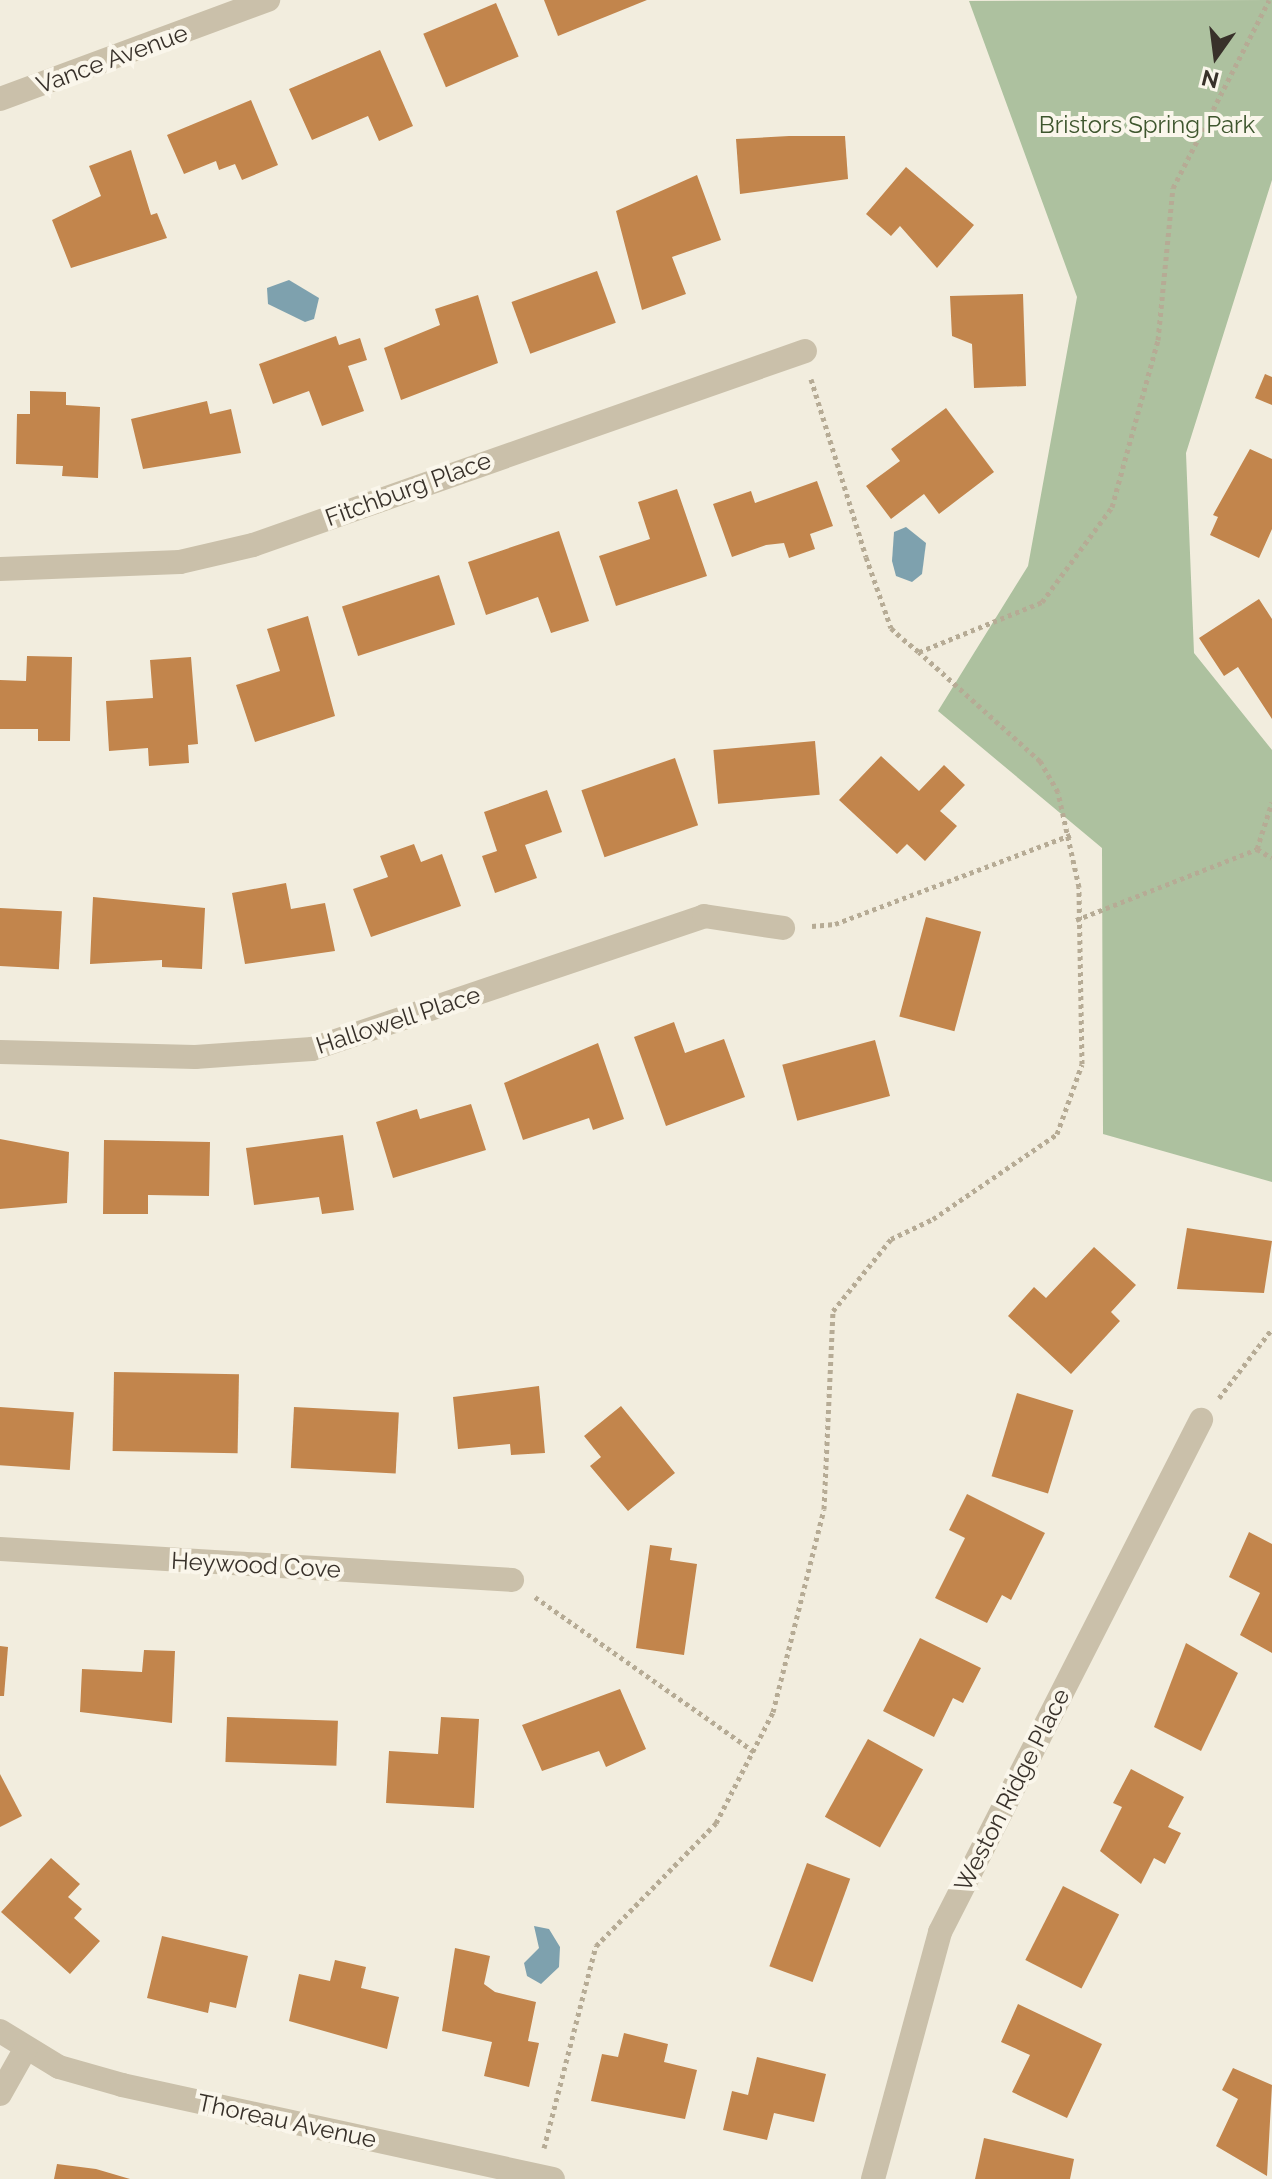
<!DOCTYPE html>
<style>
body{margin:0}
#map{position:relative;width:1272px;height:2179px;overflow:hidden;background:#f2edde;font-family:Raleway,sans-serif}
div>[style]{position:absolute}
.green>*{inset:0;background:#adc19f}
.water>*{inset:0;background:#7ea1ae}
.building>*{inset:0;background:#c2854c;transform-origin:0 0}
.path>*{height:5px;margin-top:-2.5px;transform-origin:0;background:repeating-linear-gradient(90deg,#b6ab95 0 4px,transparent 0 8px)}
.minor>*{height:24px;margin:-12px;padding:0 12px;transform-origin:12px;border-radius:12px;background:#cac0aa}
span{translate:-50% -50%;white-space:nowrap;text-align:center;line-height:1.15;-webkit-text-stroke:8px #faf6eb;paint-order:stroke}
.street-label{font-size:24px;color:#38312a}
.park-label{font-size:24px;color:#3e562e}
.north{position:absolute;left:1176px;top:16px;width:80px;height:80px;-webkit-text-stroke:6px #faf6eb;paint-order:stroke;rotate:194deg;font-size:22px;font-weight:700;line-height:32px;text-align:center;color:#38312a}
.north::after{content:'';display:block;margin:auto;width:28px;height:36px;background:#38312a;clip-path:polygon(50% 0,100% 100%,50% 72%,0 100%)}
</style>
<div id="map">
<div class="green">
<div style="clip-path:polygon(1272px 0,1272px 180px,1186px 453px,1194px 653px,1272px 750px,1272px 1182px,1103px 1134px,1102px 848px,938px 711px,1028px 566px,1077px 297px,969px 1px)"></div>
</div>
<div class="water">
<div style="clip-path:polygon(289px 280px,319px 298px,314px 319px,305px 322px,268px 304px,267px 288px)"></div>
<div style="clip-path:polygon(906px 527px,926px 543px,922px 574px,912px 582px,896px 576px,892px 561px,894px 532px)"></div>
<div style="clip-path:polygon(534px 1926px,549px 1929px,560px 1947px,559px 1967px,541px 1984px,527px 1976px,524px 1963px,539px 1948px)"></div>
</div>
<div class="building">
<div style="clip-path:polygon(544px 0,647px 0,558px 36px)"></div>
<div style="left:496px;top:3px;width:58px;height:79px;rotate:67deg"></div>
<div style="clip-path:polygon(380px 50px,413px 126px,379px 141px,368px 116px,312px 140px,289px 89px)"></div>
<div style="clip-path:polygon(251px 100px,278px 165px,242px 180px,235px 164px,219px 170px,216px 161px,184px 174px,167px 135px)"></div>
<div style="clip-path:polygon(789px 136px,845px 136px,848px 179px,740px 194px,736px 139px)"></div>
<div style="clip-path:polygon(131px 150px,151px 215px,157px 213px,167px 238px,71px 268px,52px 220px,101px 196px,89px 166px)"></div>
<div style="clip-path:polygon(906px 167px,974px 225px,937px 268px,900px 226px,891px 236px,866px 214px)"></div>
<div style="clip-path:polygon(697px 175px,721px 240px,672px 257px,686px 294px,642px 310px,616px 211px)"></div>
<div style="left:597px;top:271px;width:55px;height:91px;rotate:70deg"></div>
<div style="clip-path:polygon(1023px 294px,1026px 386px,974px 388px,972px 344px,952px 336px,950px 296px)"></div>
<div style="clip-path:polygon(478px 295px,498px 363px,401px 400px,384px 348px,440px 325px,435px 309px)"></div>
<div style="clip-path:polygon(336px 336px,339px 345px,360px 338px,367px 360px,348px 366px,364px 411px,322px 426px,309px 391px,273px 404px,259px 364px)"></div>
<div style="clip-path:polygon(1265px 374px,1272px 377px,1272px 405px,1255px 398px)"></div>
<div style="clip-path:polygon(30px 391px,66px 392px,66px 405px,100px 407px,98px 478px,62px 476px,63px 466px,16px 464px,17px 414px,30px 414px)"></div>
<div style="clip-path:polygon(207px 401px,210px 414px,231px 409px,241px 453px,143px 469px,131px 419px)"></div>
<div style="clip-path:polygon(946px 408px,994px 472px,939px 514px,924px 494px,891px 519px,866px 486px,900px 461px,891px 449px)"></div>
<div style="clip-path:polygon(1250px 449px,1272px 459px,1272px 529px,1259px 558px,1210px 535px,1218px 517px,1213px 515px)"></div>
<div style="clip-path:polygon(817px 481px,833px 526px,810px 534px,815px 549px,789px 558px,784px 543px,766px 545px,732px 557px,713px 504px,751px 491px,755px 503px)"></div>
<div style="clip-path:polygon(677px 489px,707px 576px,616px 606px,599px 556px,650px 539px,638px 502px)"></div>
<div style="clip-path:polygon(559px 531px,589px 621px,551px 633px,538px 597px,486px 615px,468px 562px)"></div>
<div style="left:439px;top:575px;width:52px;height:102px;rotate:72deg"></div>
<div style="clip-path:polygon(1259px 599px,1272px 619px,1272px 719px,1238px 667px,1224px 676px,1199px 638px)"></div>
<div style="clip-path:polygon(308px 616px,335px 716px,255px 742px,236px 685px,280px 671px,267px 629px)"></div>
<div style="clip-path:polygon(27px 656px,72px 657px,70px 741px,38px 741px,38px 729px,0 729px,0 680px,26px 681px)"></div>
<div style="clip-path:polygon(191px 657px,198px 744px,188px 745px,189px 763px,149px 766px,148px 748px,109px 751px,106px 701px,153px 698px,150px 660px)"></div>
<div style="left:815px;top:741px;width:54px;height:102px;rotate:85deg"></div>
<div style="clip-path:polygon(881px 756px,919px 791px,944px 765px,965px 785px,940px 811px,957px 826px,925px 861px,907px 844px,897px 854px,839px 800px)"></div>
<div style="left:675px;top:758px;width:71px;height:99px;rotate:71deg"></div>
<div style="clip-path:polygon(547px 790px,562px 832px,525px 845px,537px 878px,495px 893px,482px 856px,497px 851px,484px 812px)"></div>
<div style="clip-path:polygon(414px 844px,421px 862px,442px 854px,461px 906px,371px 937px,353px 889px,388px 877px,380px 856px)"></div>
<div style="clip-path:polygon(286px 883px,291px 909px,325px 903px,335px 951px,245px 964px,232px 893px)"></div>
<div style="clip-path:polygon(93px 897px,205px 908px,202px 969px,162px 967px,162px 960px,90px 964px)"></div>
<div style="left:0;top:908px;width:62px;height:58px;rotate:3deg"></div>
<div style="left:926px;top:917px;width:57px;height:103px;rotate:15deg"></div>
<div style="clip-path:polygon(674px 1022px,685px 1053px,724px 1039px,745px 1097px,666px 1126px,634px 1037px)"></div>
<div style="left:875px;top:1040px;width:58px;height:96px;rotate:75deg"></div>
<div style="clip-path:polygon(598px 1043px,624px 1119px,593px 1130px,589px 1118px,523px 1140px,504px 1083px)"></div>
<div style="clip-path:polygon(471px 1104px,486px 1150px,393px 1178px,376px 1122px,417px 1109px,420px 1119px)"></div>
<div style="clip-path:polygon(343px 1135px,354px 1210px,322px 1214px,319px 1197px,254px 1205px,246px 1148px)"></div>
<div style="clip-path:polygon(0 1139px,69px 1152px,67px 1203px,0 1209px)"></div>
<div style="clip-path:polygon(104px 1140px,210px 1142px,209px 1196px,148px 1195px,148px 1214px,103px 1214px)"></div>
<div style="clip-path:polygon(1187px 1228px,1272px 1241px,1264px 1293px,1177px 1289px)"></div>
<div style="clip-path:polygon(1094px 1247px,1136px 1285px,1111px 1312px,1120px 1321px,1071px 1374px,1008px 1316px,1034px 1287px,1046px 1298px)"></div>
<div style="left:114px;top:1372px;width:125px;height:79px;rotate:1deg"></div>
<div style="clip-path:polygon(539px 1386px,545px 1453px,511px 1455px,510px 1444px,458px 1449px,453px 1397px)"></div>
<div style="left:1017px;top:1393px;width:59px;height:87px;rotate:17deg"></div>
<div style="clip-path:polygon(621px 1406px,675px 1473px,628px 1511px,590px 1466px,601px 1457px,584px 1436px)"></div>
<div style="left:0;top:1407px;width:74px;height:58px;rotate:4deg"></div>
<div style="left:294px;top:1407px;width:105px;height:61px;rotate:3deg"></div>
<div style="clip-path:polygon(967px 1494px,1045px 1533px,1011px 1600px,1002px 1595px,987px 1623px,935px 1598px,965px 1538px,949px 1530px)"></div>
<div style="clip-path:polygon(1249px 1532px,1272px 1544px,1272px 1653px,1240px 1635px,1260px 1593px,1229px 1577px)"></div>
<div style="clip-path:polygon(650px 1545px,672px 1548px,670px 1560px,697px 1564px,684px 1655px,636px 1648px)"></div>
<div style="clip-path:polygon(920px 1638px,981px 1668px,963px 1703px,953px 1698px,934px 1737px,883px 1711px)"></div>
<div style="clip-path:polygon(1186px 1643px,1238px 1673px,1201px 1751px,1154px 1727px)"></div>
<div style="clip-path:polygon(0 1646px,8px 1647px,4px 1696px,0 1696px)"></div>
<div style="clip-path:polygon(144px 1650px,175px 1651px,172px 1723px,80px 1712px,82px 1669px,142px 1672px)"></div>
<div style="clip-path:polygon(620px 1689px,646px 1749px,606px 1767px,599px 1751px,542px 1771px,522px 1725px)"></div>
<div style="left:227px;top:1717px;width:111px;height:45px;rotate:2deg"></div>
<div style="clip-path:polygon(441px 1717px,479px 1719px,474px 1808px,386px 1803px,389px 1751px,438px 1754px)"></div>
<div style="left:868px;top:1739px;width:63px;height:89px;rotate:29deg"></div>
<div style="clip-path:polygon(1131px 1769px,1184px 1797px,1168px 1827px,1181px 1833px,1165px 1864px,1154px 1858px,1141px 1884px,1100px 1851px,1122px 1807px,1113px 1803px)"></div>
<div style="clip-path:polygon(0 1774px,22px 1816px,0 1827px)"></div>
<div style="clip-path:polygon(51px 1858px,80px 1884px,68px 1897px,82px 1909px,74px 1918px,100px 1941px,70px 1974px,1px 1912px)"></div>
<div style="left:807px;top:1863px;width:46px;height:110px;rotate:20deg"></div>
<div style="left:1063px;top:1886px;width:63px;height:83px;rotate:27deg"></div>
<div style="clip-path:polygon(162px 1936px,248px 1956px,236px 2008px,210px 2002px,208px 2013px,147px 1998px)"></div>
<div style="clip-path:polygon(455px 1948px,490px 1956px,484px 1984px,495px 1992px,536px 2002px,528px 2041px,539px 2043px,529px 2087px,484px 2076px,492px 2042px,442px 2031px)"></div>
<div style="clip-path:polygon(335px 1960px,366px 1967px,361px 1988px,399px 1997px,387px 2049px,289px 2021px,299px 1974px,330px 1981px)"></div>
<div style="clip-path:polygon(1018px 2004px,1102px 2044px,1067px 2118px,1012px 2092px,1030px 2055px,1001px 2042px)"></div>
<div style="clip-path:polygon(624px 2033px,668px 2044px,664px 2062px,697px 2070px,685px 2119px,591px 2101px,602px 2054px,618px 2057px)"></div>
<div style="clip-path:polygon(757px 2057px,826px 2074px,814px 2122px,774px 2113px,767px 2140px,723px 2130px,732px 2091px,748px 2095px)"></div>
<div style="clip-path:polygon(1233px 2068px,1272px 2085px,1267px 2176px,1216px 2146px,1238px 2099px,1222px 2090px)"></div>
<div style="clip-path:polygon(984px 2138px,1074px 2159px,1070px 2179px,975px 2179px)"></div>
<div style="clip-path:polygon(57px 2164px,96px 2169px,130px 2179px,54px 2179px)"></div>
</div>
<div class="path">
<div style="left:811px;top:379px;width:186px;rotate:72.8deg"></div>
<div style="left:866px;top:557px;width:75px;rotate:70.6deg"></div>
<div style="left:891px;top:628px;width:16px;rotate:43deg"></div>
<div style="left:903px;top:639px;width:21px;rotate:39deg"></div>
<div style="left:919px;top:652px;width:133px;rotate:-22.1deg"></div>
<div style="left:1042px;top:602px;width:118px;rotate:-53.6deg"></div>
<div style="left:1112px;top:507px;width:173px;rotate:-74.6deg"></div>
<div style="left:1158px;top:340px;width:153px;rotate:-84.4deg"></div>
<div style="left:1173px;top:188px;width:211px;rotate:-62.9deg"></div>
<div style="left:1257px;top:849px;width:17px;rotate:31deg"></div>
<div style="left:1076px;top:920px;width:194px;rotate:-21.4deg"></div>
<div style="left:1257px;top:849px;width:49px;rotate:-72.3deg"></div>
<div style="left:812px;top:926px;width:23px;rotate:-5deg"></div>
<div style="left:835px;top:924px;width:252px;rotate:-20.7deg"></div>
<div style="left:1219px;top:1398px;width:87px;rotate:-52.5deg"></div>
<div style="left:535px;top:1597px;width:271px;rotate:35.2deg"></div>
<div style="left:544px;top:2148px;width:209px;rotate:-75.6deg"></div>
<div style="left:596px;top:1946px;width:172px;rotate:-45.7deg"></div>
<div style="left:716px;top:1823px;width:125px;rotate:-62.8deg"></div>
<div style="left:773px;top:1712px;width:209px;rotate:-75.9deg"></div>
<div style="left:824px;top:1509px;width:198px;rotate:-87.4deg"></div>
<div style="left:833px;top:1311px;width:92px;rotate:-51.1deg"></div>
<div style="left:891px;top:1239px;width:47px;rotate:-25.5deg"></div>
<div style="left:933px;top:1219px;width:150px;rotate:-34.4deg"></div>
<div style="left:1057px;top:1134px;width:74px;rotate:-70.3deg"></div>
<div style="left:1082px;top:1064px;width:177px;rotate:-91deg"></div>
<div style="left:1079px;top:887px;width:97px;rotate:-102.5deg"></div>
<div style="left:1058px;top:792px;width:36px;rotate:-120deg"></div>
<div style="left:1040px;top:761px;width:163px;rotate:-138deg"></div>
</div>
<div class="minor">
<div style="left:0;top:99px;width:286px;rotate:-20.3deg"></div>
<div style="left:0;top:569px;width:180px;rotate:-2.2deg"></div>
<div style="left:180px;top:562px;width:75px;rotate:-13.1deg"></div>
<div style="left:253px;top:545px;width:585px;rotate:-19.36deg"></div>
<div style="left:0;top:1052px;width:195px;rotate:1.5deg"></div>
<div style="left:195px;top:1057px;width:117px;rotate:-3.9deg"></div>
<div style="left:312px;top:1049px;width:414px;rotate:-18.7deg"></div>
<div style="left:704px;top:916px;width:80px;rotate:8.6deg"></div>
<div style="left:0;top:1549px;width:513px;rotate:3.46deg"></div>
<div style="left:0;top:2031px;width:69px;rotate:31.4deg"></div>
<div style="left:59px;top:2067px;width:66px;rotate:15.9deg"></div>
<div style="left:122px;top:2085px;width:441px;rotate:12.3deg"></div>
<div style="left:0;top:2094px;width:53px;rotate:-60.5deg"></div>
<div style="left:873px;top:2179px;width:256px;rotate:-74.8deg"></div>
<div style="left:940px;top:1932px;width:575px;rotate:-62.99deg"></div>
</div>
<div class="street-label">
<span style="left:112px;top:59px;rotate:-20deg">Vance Avenue</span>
<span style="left:408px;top:489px;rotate:-20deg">Fitchburg Place</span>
<span style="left:398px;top:1020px;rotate:-18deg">Hallowell Place</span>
<span style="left:256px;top:1565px;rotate:3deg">Heywood Cove</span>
<span style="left:1012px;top:1790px;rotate:-63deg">Weston Ridge Place</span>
<span style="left:287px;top:2121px;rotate:12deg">Thoreau Avenue</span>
</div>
<div class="park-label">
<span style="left:1147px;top:125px">Bristors Spring Park</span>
</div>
<div class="north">N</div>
</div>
